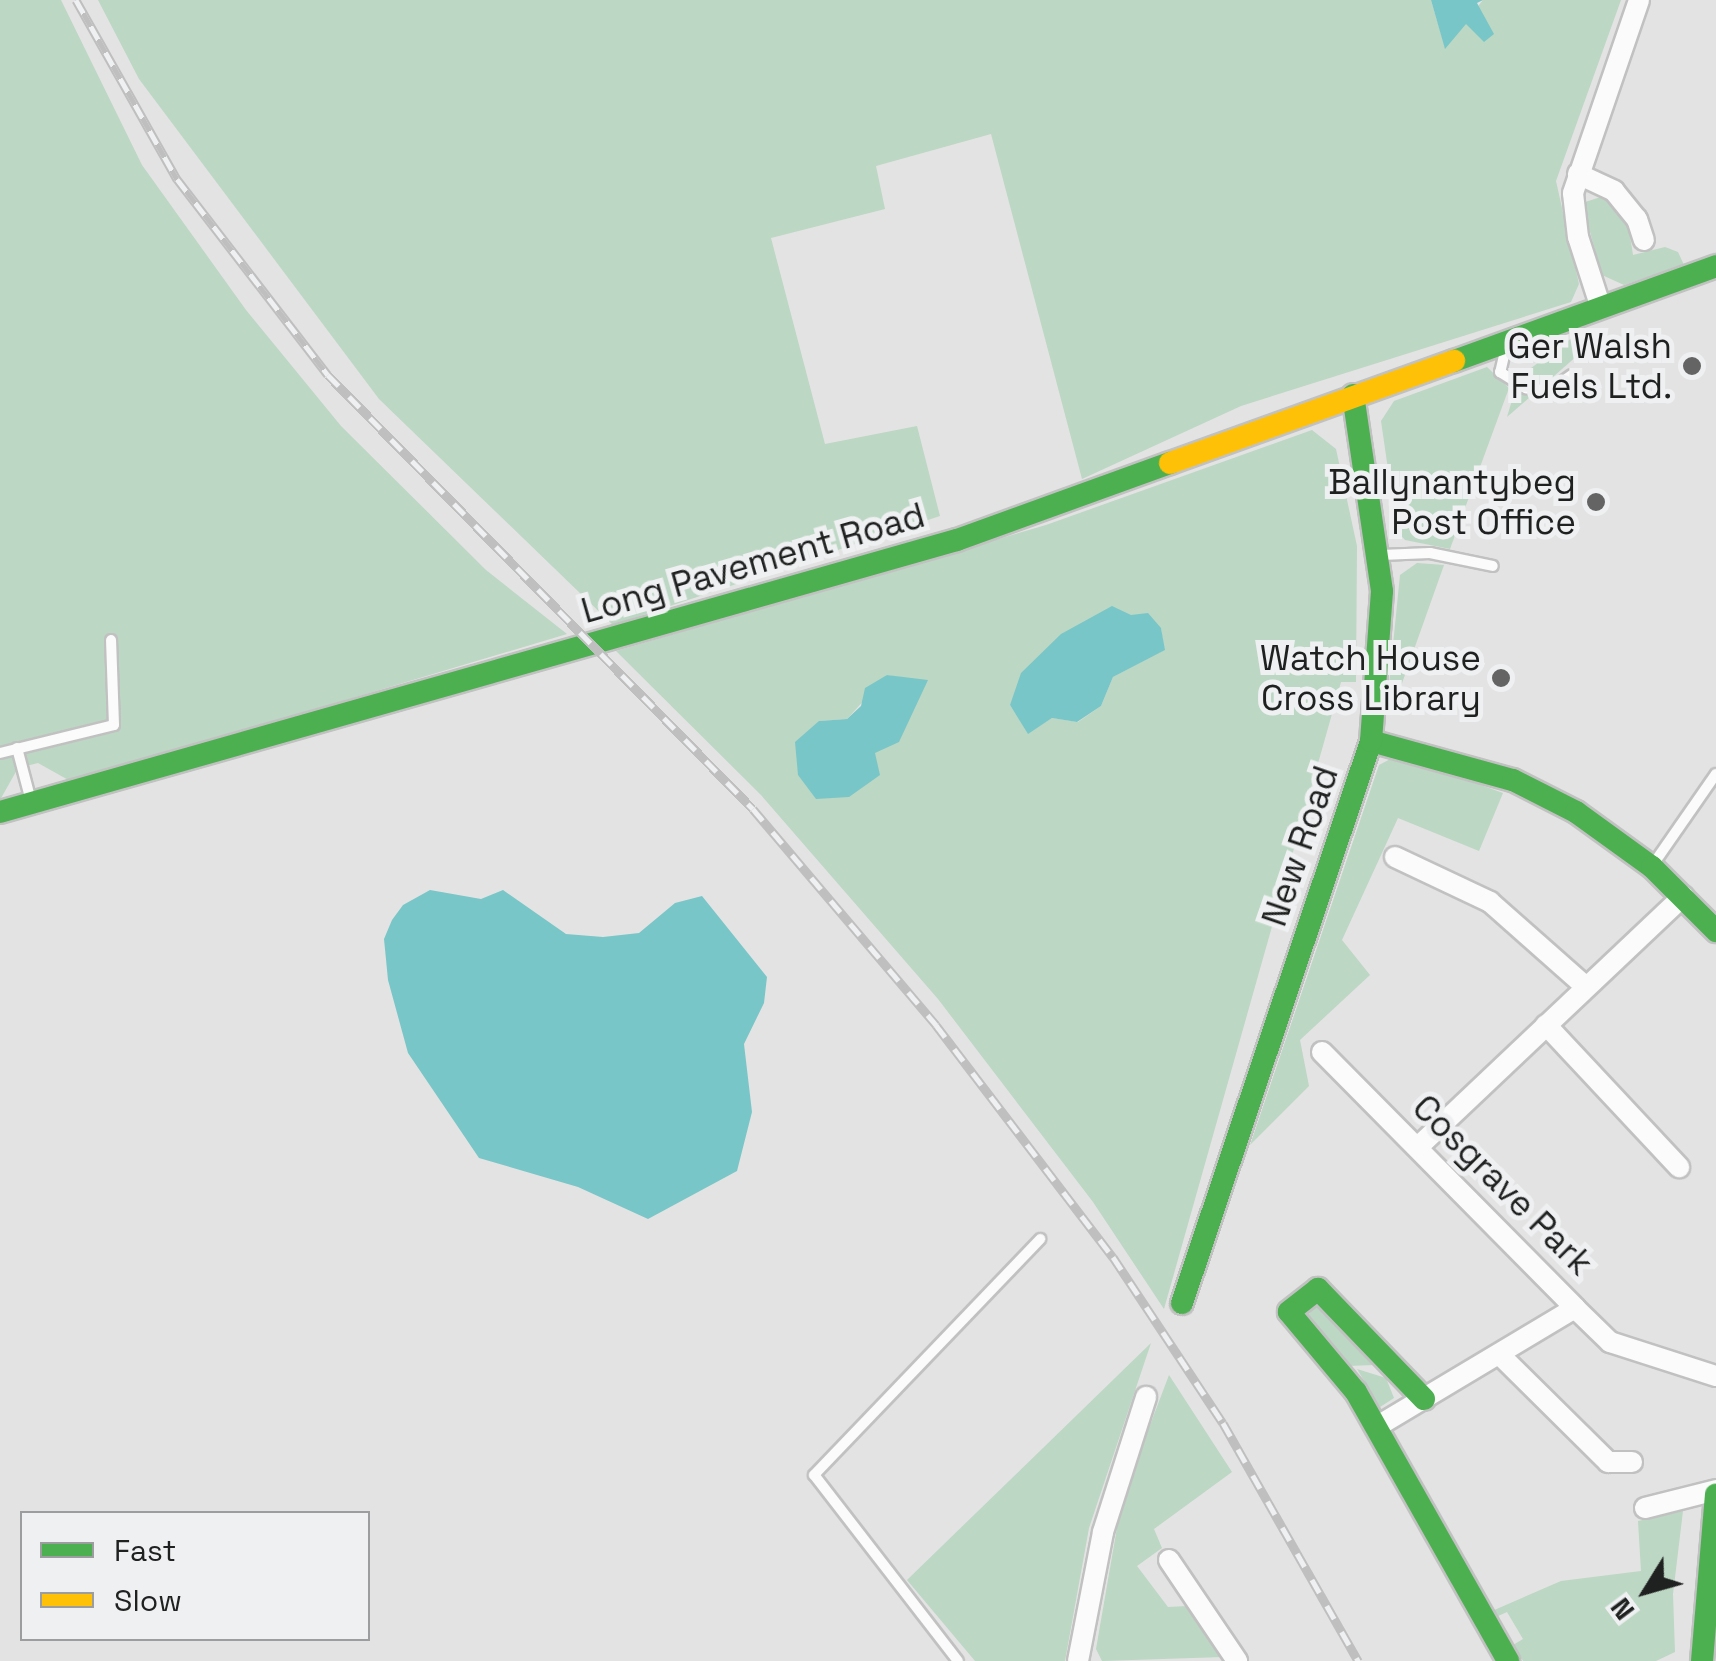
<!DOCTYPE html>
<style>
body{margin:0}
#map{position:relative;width:1716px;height:1661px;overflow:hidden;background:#e3e3e3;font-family:"Space Grotesk",sans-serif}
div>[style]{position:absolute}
.green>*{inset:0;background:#bcd7c3}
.water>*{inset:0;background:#79c6c8}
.roads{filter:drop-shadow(2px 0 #c1c1c2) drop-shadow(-2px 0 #c1c1c2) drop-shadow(0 2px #c1c1c2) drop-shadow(0 -2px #c1c1c2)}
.lane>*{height:10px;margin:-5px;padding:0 5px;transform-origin:5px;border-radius:5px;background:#fbfbfb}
.street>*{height:20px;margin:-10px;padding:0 10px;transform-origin:10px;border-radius:10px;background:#fbfbfb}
.fast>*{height:22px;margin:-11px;padding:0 11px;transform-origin:11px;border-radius:11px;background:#4caf50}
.slow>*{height:22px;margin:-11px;padding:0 11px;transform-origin:11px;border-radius:11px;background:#ffc107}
.rail>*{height:9px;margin-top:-4.5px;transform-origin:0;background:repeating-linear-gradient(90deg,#eff0f2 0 15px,#bfbfbf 0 30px);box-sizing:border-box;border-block:2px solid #bfbfbf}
.dots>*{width:28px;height:28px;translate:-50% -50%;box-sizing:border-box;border:5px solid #eff0f2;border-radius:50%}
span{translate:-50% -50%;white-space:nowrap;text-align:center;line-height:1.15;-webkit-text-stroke:10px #eff0f2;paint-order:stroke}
.poi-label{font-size:35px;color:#1f2020}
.right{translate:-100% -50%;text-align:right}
.street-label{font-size:35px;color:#1f2020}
.legend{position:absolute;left:20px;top:1511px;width:350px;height:130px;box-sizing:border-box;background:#eff0f2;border:2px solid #9c9d9e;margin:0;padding:12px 18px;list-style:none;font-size:30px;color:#1f2020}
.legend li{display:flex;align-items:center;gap:20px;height:50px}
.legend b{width:50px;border:2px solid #9c9d9e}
.north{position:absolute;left:1596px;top:1541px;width:100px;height:100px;-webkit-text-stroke:8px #eff0f2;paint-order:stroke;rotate:233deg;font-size:28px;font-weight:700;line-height:40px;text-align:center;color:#1f2020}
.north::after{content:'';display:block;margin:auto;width:35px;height:45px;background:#1f2020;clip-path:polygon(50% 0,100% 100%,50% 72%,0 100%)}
</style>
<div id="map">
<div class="green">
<div style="clip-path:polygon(0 0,61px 0,142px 165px,246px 310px,341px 426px,486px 570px,567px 634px,72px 782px,38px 763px,18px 768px,0 800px)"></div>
<div style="clip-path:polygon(98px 0,1431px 0,1445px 47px,1483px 0,1621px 0,1556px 181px,1579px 284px,1571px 302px,1241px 406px,1082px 479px,991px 134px,876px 166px,885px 209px,771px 238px,825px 444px,917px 426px,940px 516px,613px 625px,379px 399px,139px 79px)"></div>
<div style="clip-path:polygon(1604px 196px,1628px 223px,1633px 255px,1665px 247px,1678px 252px,1684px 265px,1624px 285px,1602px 275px,1582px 203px)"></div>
<div style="clip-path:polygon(1576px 335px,1586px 348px,1507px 417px,1519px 377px)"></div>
<div style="clip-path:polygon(1487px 367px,1509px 388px,1450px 549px,1405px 540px,1397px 531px,1381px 421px,1394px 401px)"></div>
<div style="clip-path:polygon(evenodd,1312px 430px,1336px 449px,1357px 546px,1356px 682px,1341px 682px,1164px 1309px,1093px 1202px,938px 999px,761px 795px,616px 651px,1046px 525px,1312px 430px,1161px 628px,1164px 650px,1113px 677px,1101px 706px,1078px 722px,1052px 718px,1028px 733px,1010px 705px,1161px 628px,1312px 430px,887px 675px,904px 678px,874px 753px,819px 721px,847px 719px,887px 675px)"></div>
<div style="clip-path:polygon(1417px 563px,1444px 565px,1401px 686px,1389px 685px,1400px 575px)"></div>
<div style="clip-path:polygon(1398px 755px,1503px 793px,1479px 851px,1398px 818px,1342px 940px,1370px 975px,1300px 1040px,1309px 1086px,1250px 1145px,1379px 765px)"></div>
<div style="clip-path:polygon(1319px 1299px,1374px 1365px,1347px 1366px,1303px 1323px)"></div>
<div style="clip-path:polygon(1151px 1343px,1089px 1528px,1065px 1661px,975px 1661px,907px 1580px)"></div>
<div style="clip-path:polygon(1357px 1369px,1386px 1378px,1394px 1398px,1380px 1407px)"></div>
<div style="clip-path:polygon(1169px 1375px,1232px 1472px,1154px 1529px,1162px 1548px,1137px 1566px,1168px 1607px,1188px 1606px,1223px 1657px,1102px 1661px,1096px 1649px,1122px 1499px)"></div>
<div style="clip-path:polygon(1683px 1511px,1673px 1594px,1675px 1652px,1656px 1661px,1523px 1661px,1513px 1645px,1523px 1639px,1507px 1612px,1496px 1617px,1492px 1611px,1561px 1581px,1641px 1571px,1638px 1521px)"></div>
</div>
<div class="water">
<div style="clip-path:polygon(1431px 0,1483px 0,1477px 3px,1494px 34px,1484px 42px,1466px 24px,1445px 49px)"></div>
<div style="clip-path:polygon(1112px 606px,1131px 615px,1148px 613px,1161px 628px,1165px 650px,1113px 677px,1101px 706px,1077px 722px,1052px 718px,1028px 734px,1010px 705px,1021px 673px,1061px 634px)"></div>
<div style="clip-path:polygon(887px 675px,928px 680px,899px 742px,875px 753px,880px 775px,849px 797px,816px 799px,798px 775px,795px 742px,819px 721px,847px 719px,861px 706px,865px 688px)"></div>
<div style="clip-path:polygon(430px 890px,481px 899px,503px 890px,566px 934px,603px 937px,639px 933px,675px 903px,702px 896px,767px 977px,764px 1003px,744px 1044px,752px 1112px,737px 1171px,648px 1219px,578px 1187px,479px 1158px,408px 1053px,388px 980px,384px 939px,392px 920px,403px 905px)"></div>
</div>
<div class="roads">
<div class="lane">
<div style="left:1506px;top:347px;width:26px;rotate:103deg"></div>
<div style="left:1500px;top:372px;width:31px;rotate:32deg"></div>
<div style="left:1526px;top:388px;width:23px;rotate:7deg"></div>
<div style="left:1549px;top:391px;width:28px;rotate:-35deg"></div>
<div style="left:1381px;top:555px;width:49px;rotate:-2.3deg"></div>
<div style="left:1430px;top:553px;width:64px;rotate:11.7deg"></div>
<div style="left:17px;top:748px;width:55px;rotate:75.2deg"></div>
<div style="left:0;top:753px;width:117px;rotate:-13.8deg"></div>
<div style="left:114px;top:725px;width:85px;rotate:-92deg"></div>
<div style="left:1652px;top:866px;width:112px;rotate:-55.2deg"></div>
<div style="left:958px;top:1661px;width:235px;rotate:-127.7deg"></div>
<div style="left:814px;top:1475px;width:327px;rotate:-46.2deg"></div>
</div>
<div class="street">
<div style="left:1578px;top:174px;width:40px;rotate:25deg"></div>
<div style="left:1614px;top:191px;width:36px;rotate:51deg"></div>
<div style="left:1637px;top:219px;width:22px;rotate:72deg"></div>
<div style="left:1600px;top:305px;width:71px;rotate:-107.9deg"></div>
<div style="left:1578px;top:237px;width:44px;rotate:-96.5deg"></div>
<div style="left:1573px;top:193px;width:204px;rotate:-71.1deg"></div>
<div style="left:1395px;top:857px;width:105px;rotate:25.3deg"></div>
<div style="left:1490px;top:902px;width:127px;rotate:41.5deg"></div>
<div style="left:1546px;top:1025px;width:195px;rotate:46.9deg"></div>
<div style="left:1322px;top:1052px;width:360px;rotate:45.3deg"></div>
<div style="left:1575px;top:1308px;width:232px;rotate:149.1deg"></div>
<div style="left:1418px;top:1147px;width:365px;rotate:-43.4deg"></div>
<div style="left:1575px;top:1308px;width:49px;rotate:44.2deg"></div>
<div style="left:1610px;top:1342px;width:111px;rotate:17.8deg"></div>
<div style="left:1501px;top:1356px;width:151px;rotate:44.7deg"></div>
<div style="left:1608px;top:1462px;width:24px"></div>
<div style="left:1645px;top:1508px;width:73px;rotate:-14.2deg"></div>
<div style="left:1169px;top:1560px;width:122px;rotate:56deg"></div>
<div style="left:1078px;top:1661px;width:131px;rotate:-79deg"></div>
<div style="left:1103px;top:1532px;width:142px;rotate:-72.3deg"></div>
</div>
<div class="fast">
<div style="left:1454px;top:361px;width:279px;rotate:-19.9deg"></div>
<div style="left:1371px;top:741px;width:147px;rotate:15.4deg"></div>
<div style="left:1513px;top:780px;width:71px;rotate:26.9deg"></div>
<div style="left:1576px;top:812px;width:94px;rotate:35.9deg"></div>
<div style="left:1652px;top:867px;width:91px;rotate:45deg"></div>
<div style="left:0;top:812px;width:995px;rotate:-15.87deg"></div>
<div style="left:957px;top:540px;width:226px;rotate:-19.9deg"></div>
<div style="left:1182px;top:1303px;width:593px;rotate:-71.41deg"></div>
<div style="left:1371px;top:741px;width:150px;rotate:-85.8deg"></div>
<div style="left:1382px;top:591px;width:198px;rotate:-98.4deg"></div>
<div style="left:1424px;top:1399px;width:153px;rotate:-133.9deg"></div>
<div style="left:1318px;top:1289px;width:37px;rotate:142deg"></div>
<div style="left:1289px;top:1312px;width:104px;rotate:50.1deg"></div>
<div style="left:1356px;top:1392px;width:309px;rotate:60.5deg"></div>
<div style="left:1702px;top:1661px;width:167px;rotate:-85.2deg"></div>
</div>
<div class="slow">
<div style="left:1170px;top:463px;width:302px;rotate:-19.8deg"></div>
</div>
</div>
<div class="rail">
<div style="left:76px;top:0;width:206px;rotate:60.6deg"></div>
<div style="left:177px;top:179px;width:247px;rotate:52.4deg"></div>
<div style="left:328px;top:375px;width:607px;rotate:45.6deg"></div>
<div style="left:753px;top:809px;width:283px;rotate:49.7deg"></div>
<div style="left:936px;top:1025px;width:292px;rotate:52.7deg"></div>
<div style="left:1113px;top:1257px;width:199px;rotate:56.5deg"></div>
<div style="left:1223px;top:1423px;width:274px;rotate:60.4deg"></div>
</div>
<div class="dots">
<div style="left:1692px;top:366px;background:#646464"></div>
<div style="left:1596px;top:502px;background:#646464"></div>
<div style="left:1501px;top:678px;background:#646464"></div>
</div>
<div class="poi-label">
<span class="right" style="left:1672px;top:366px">Ger Walsh<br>Fuels Ltd.</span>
<span class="right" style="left:1576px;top:502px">Ballynantybeg<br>Post Office</span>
<span class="right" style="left:1481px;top:678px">Watch House<br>Cross Library</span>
</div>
<div class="street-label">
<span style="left:753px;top:563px;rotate:-16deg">Long Pavement Road</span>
<span style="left:1300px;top:846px;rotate:-71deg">New Road</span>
<span style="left:1503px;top:1185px;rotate:45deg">Cosgrave Park</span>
</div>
<ul class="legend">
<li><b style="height:12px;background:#4caf50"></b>Fast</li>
<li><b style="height:12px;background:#ffc107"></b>Slow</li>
</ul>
<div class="north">N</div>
</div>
